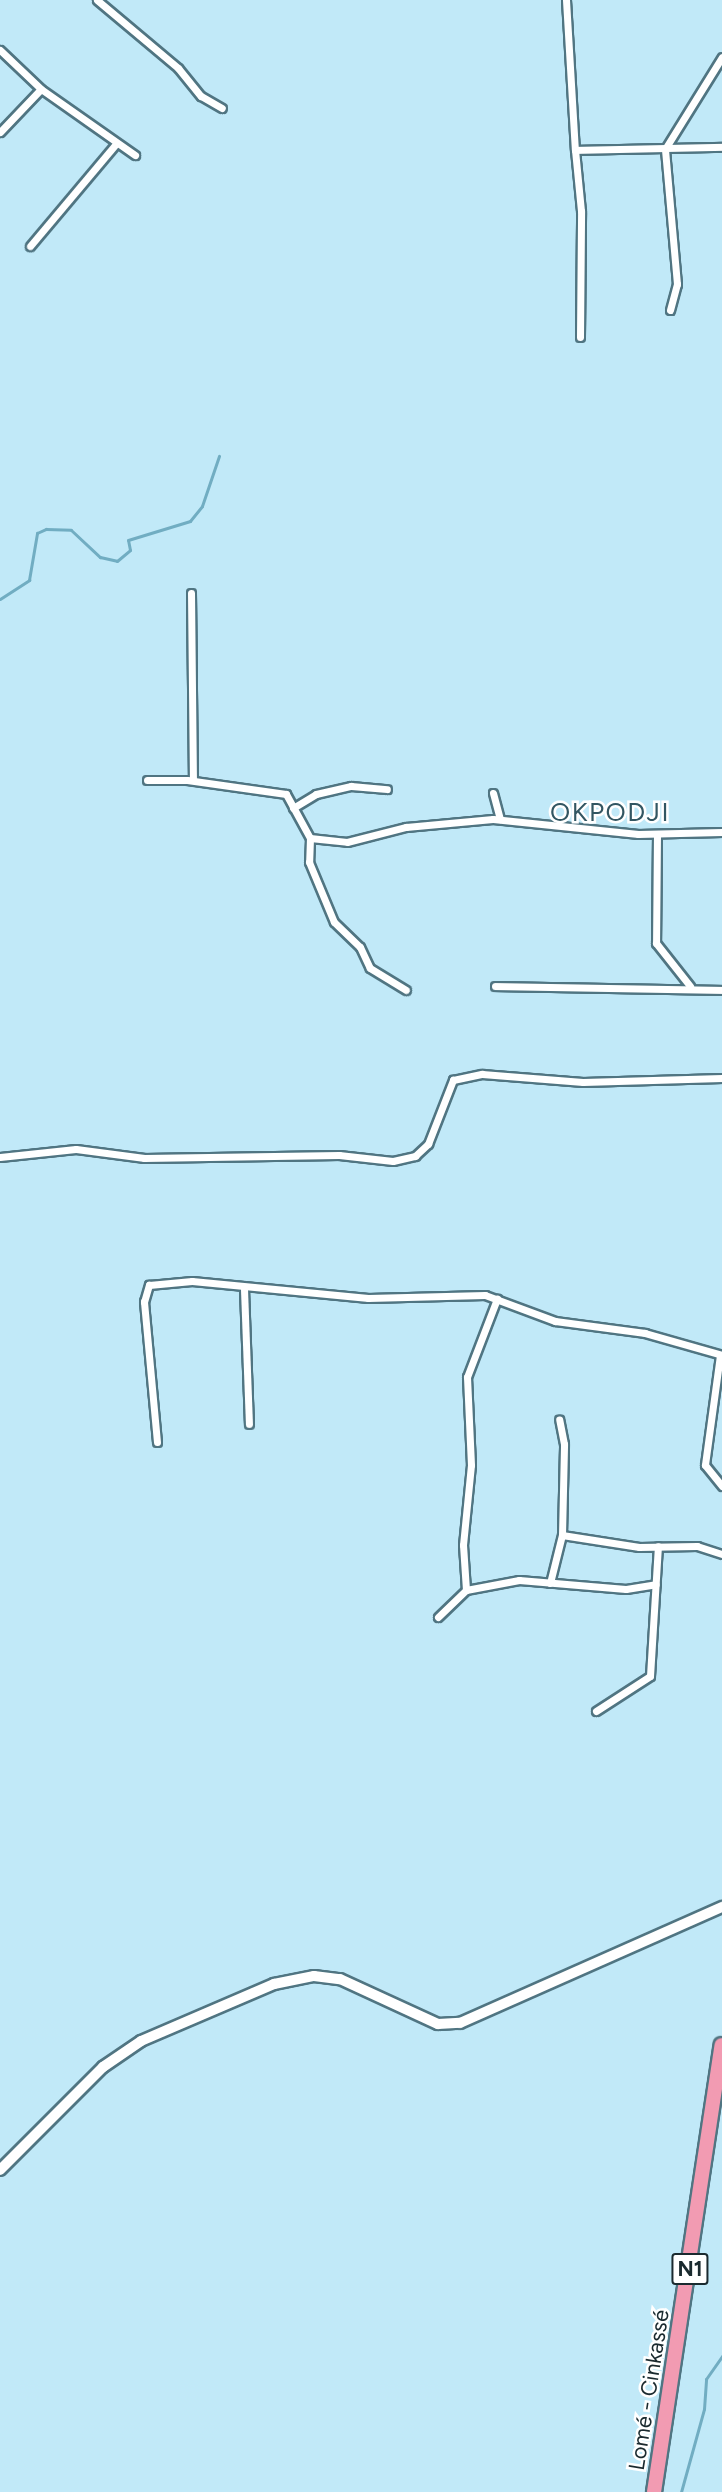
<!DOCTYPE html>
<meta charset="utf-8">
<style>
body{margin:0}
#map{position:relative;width:722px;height:2492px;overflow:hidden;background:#c1e9f8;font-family:Figtree,sans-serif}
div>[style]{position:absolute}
.stream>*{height:3px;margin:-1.5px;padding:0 1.5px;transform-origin:1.5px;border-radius:1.5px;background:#71adc2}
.roads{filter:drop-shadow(2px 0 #507582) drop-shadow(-2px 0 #507582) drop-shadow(0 2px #507582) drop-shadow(0 -2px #507582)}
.street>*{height:7px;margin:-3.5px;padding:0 3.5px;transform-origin:3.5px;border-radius:3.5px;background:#fff}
.secondary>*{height:10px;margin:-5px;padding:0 5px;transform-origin:5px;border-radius:5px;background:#fff}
.highway>*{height:14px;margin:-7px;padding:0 7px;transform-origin:7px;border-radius:7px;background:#f29bb2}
span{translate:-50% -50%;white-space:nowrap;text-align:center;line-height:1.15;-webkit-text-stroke:5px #fff;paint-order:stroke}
.shield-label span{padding:2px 4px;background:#fff;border:2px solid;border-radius:4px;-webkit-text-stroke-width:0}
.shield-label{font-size:21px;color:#1a2a2f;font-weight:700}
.street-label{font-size:22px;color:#1a2a2f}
.quarter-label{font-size:26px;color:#325662;letter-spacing:1.5px}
</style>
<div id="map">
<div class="stream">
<div style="left:0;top:599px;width:35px;rotate:-33deg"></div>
<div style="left:29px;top:580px;width:48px;rotate:-80.3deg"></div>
<div style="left:37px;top:533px;width:10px;rotate:-24deg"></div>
<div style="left:46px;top:529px;width:25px;rotate:2deg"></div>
<div style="left:71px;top:530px;width:40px;rotate:43deg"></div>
<div style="left:100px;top:557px;width:17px;rotate:13deg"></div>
<div style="left:117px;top:561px;width:17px;rotate:-40deg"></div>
<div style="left:130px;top:550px;width:10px;rotate:-101deg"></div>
<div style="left:128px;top:540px;width:65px;rotate:-17deg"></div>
<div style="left:190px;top:521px;width:19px;rotate:-51deg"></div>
<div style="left:202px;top:506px;width:53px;rotate:-71.2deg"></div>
<div style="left:681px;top:2492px;width:86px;rotate:-74.5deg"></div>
<div style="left:704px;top:2409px;width:30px;rotate:-86deg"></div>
<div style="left:706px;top:2379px;width:28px;rotate:-55deg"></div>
</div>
<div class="roads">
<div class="street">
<div style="left:97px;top:0;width:106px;rotate:40deg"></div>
<div style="left:178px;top:68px;width:36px;rotate:51deg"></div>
<div style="left:201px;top:96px;width:24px;rotate:30deg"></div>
<div style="left:566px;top:0;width:150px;rotate:86.6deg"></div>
<div style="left:0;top:50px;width:57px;rotate:43.6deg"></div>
<div style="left:41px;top:89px;width:115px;rotate:35.1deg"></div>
<div style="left:0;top:132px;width:59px;rotate:-46.4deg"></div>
<div style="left:30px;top:246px;width:132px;rotate:-49.9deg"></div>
<div style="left:670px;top:310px;width:27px;rotate:-75deg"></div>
<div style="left:677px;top:284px;width:136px;rotate:-95.1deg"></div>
<div style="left:665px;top:149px;width:108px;rotate:-58.2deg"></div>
<div style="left:580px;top:337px;width:126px;rotate:-89.5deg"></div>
<div style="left:581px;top:211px;width:61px;rotate:-95.6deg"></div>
<div style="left:575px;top:150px;width:147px;rotate:-1.2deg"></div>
<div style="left:191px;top:593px;width:187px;rotate:89.4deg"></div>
<div style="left:147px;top:780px;width:40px"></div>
<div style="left:187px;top:780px;width:100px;rotate:8deg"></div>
<div style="left:286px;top:794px;width:50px;rotate:61.4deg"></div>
<div style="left:310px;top:838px;width:24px;rotate:92deg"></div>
<div style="left:309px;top:862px;width:65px;rotate:67.4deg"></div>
<div style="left:334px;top:922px;width:36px;rotate:44deg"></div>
<div style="left:360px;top:947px;width:23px;rotate:65deg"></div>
<div style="left:370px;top:968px;width:42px;rotate:31.4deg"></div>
<div style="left:493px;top:793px;width:27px;rotate:75deg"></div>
<div style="left:293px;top:808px;width:27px;rotate:-31deg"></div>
<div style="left:316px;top:794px;width:36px;rotate:-13deg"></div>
<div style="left:351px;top:786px;width:36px;rotate:5deg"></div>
<div style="left:657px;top:834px;width:109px;rotate:90.5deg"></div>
<div style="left:656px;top:943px;width:55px;rotate:51.7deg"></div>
<div style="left:310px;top:838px;width:37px;rotate:6deg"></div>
<div style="left:347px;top:842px;width:61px;rotate:-14.3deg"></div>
<div style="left:406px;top:827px;width:87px;rotate:-5.3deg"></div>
<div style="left:493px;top:819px;width:146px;rotate:5.9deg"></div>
<div style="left:638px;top:834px;width:84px;rotate:-1.4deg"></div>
<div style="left:495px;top:986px;width:227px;rotate:1deg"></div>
<div style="left:0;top:1157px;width:76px;rotate:-6deg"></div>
<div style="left:76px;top:1149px;width:69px;rotate:7.5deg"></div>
<div style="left:144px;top:1158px;width:195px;rotate:-0.9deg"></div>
<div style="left:339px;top:1155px;width:54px;rotate:6.3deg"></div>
<div style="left:393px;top:1161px;width:23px;rotate:-13deg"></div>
<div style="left:415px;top:1156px;width:18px;rotate:-43deg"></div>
<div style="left:428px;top:1144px;width:69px;rotate:-68.7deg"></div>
<div style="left:453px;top:1080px;width:30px;rotate:-12deg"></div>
<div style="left:482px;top:1074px;width:101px;rotate:4.5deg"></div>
<div style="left:583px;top:1082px;width:139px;rotate:-1.6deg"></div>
<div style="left:244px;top:1289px;width:135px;rotate:87.9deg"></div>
<div style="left:720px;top:1355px;width:111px;rotate:97.8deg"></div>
<div style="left:705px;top:1465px;width:27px;rotate:51deg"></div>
<div style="left:157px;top:1442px;width:141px;rotate:-95.3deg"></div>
<div style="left:144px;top:1302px;width:18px;rotate:-74deg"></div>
<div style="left:149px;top:1285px;width:43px;rotate:-5.3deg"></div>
<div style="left:192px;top:1281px;width:177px;rotate:5.5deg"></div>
<div style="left:368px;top:1298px;width:117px;rotate:-1.5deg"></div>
<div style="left:485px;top:1295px;width:75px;rotate:20.4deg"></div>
<div style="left:555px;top:1321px;width:91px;rotate:7.6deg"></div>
<div style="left:645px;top:1333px;width:80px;rotate:15.9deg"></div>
<div style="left:562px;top:1535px;width:78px;rotate:8.9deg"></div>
<div style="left:639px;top:1547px;width:58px;rotate:-1deg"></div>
<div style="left:697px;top:1546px;width:26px;rotate:18deg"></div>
<div style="left:550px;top:1583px;width:49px;rotate:-76deg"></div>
<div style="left:562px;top:1535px;width:91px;rotate:-88.7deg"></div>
<div style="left:564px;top:1444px;width:25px;rotate:-101deg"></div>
<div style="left:466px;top:1590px;width:45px;rotate:-93.8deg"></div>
<div style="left:463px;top:1545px;width:80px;rotate:-84.3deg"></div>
<div style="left:471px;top:1465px;width:88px;rotate:-92.6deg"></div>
<div style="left:467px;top:1377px;width:84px;rotate:-69deg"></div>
<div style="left:438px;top:1617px;width:39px;rotate:-44deg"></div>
<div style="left:466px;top:1590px;width:54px;rotate:-10.7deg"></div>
<div style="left:519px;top:1580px;width:107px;rotate:4.8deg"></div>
<div style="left:626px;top:1589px;width:30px;rotate:-9deg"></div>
<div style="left:596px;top:1711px;width:64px;rotate:-32.9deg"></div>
<div style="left:650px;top:1676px;width:130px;rotate:-86.5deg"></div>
</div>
<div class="secondary">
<div style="left:0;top:2170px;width:146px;rotate:-45deg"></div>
<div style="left:103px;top:2067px;width:46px;rotate:-34.4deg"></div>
<div style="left:141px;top:2041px;width:145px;rotate:-23.2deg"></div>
<div style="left:274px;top:1984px;width:41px;rotate:-11.3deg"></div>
<div style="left:314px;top:1976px;width:26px;rotate:7deg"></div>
<div style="left:340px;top:1979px;width:108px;rotate:24.7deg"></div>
<div style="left:438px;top:2024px;width:22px;rotate:-3deg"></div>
<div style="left:460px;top:2023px;width:287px;rotate:-23.9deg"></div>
</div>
<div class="highway">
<div style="left:654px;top:2492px;width:452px;rotate:-81.4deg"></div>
</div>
</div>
<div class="shield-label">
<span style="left:690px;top:2269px">N1</span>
</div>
<div class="street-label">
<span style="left:649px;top:2390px;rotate:-81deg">Lomé - Cinkassé</span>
</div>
<div class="quarter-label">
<span style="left:610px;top:813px">OKPODJI</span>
</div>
</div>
